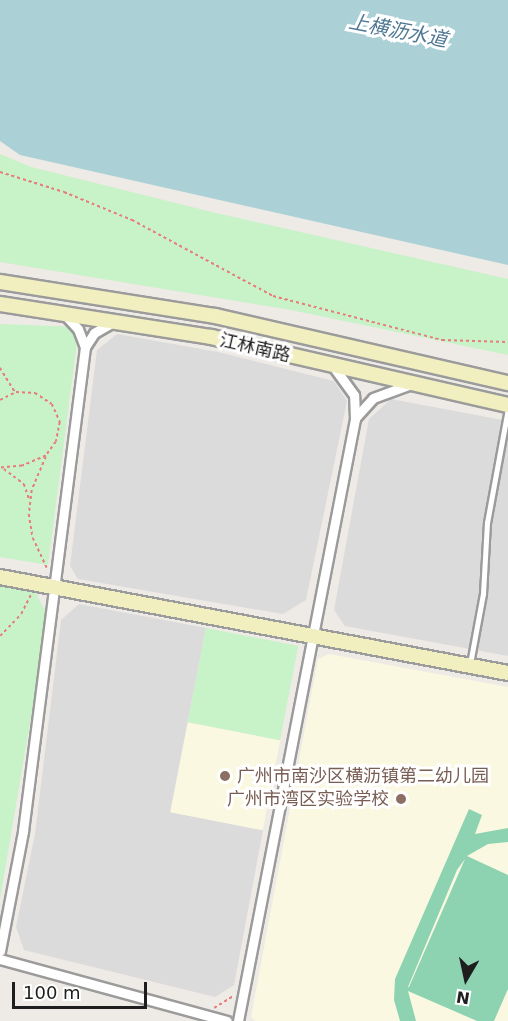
<!DOCTYPE html>
<meta charset="utf-8">
<style>
body{margin:0}
#map{position:relative;width:508px;height:1021px;overflow:hidden;background:#eeeae5;font-family:"DejaVu Sans","Noto Sans SC",sans-serif}
div>[style]{position:absolute}
.residential>*{inset:0;background:#dcdbdb}
.education>*{inset:0;background:#fbf8e1;transform-origin:0 0}
.park>*{inset:0;background:#c8f2c7;transform-origin:0 0}
.pitch>*{inset:0;background:#8dd3b1}
.water>*{inset:0;background:#abd1d6}
.path>*{height:1.5px;margin-top:-0.75px;transform-origin:0;background:repeating-linear-gradient(90deg,#e87b7c 0 3px,transparent 0 6px)}
.roads{filter:drop-shadow(2px 0 #9b9b9b) drop-shadow(-2px 0 #9b9b9b) drop-shadow(0 2px #9b9b9b) drop-shadow(0 -2px #9b9b9b)}
.lane>*{height:4.5px;margin:-2.25px;padding:0 2.25px;transform-origin:2.25px;border-radius:2.25px;background:#fff}
.street>*{height:9px;margin:-4.5px;padding:0 4.5px;transform-origin:4.5px;border-radius:4.5px;background:#fff}
.secondary>*{height:14px;margin:-7px;padding:0 7px;transform-origin:7px;border-radius:7px;background:#f1efbf}
.dots>*{width:16px;height:16px;translate:-50% -50%;box-sizing:border-box;border:3px solid #fff;border-radius:50%}
span{translate:-50% -50%;white-space:nowrap;text-align:center;line-height:1.15;-webkit-text-stroke:6px #fff;paint-order:stroke}
.street-label{font-size:18px;color:#1e1e1e}
.education-label{font-size:18px;color:#785e54}
.left{translate:0 -50%;text-align:left}
.right{translate:-100% -50%;text-align:right}
.water-label{font-size:20px;color:#4f7894;font-style:italic}
.north{position:absolute;left:436px;top:949px;width:60px;height:60px;-webkit-text-stroke:4px #fff;paint-order:stroke;rotate:189deg;font-size:16px;font-weight:700;line-height:24px;text-align:center;color:#1e1e1e}
.north::after{content:'';display:block;margin:auto;width:21px;height:27px;background:#1e1e1e;clip-path:polygon(50% 0,100% 100%,50% 72%,0 100%)}
.scale{position:absolute;left:12px;top:982px;width:135px;height:27px;box-sizing:border-box;border:3px solid #1e1e1e;border-top:0;padding-left:8px;font-size:18px;line-height:21px;white-space:nowrap;color:#1e1e1e;-webkit-text-stroke:4px #fff;paint-order:stroke}
</style>
<div id="map">
<div class="residential">
<div style="clip-path:polygon(117px 334px,218px 352px,334px 381px,347px 401px,306px 600px,283px 614px,78px 579px,70px 566px,97px 350px)"></div>
<div style="clip-path:polygon(391px 399px,508px 421px,508px 656px,345px 626px,334px 610px,369px 419px)"></div>
<div style="clip-path:polygon(79px 604px,206px 628px,170px 812px,263px 830px,234px 985px,215px 997px,24px 950px,16px 927px,35px 834px,61px 620px)"></div>
</div>
<div class="education">
<div style="clip-path:polygon(329px 654px,508px 687px,508px 1021px,256px 1021px,251px 1017px,318px 659px)"></div>
<div style="left:188px;top:722px;width:94px;height:92px;rotate:11deg"></div>
</div>
<div class="park">
<div style="clip-path:polygon(0 154px,31px 167px,216px 213px,508px 279px,508px 355px,291px 310px,0 262px)"></div>
<div style="clip-path:polygon(0 324px,79px 327px,48px 565px,0 557px)"></div>
<div style="clip-path:polygon(0 583px,34px 590px,48px 616px,0 899px)"></div>
<div style="left:206px;top:628px;width:94px;height:96px;rotate:11deg"></div>
</div>
<div class="pitch">
<div style="clip-path:polygon(evenodd,469px 809px,482px 815px,475px 834px,508px 828px,508px 842px,488px 844px,467px 856px,508px 875px,508px 989px,494px 1021px,477px 1021px,408px 991px,416px 1021px,400px 1021px,394px 1000px,395px 979px,469px 809px,465px 859px,409px 987px,408px 987px,457px 870px,465px 859px)"></div>
</div>
<div class="water">
<div style="clip-path:polygon(0 0,508px 0,508px 265px,20px 155px,0 141px)"></div>
</div>
<div class="path">
<div style="left:0;top:172px;width:67px;rotate:17.4deg"></div>
<div style="left:64px;top:192px;width:74px;rotate:22.4deg"></div>
<div style="left:132px;top:220px;width:160px;rotate:28.3deg"></div>
<div style="left:273px;top:296px;width:175px;rotate:14.6deg"></div>
<div style="left:442px;top:340px;width:66px;rotate:1.7deg"></div>
<div style="left:0;top:368px;width:28px;rotate:58deg"></div>
<div style="left:0;top:400px;width:18px;rotate:-27deg"></div>
<div style="left:16px;top:392px;width:19px;rotate:3deg"></div>
<div style="left:35px;top:393px;width:20px;rotate:33deg"></div>
<div style="left:52px;top:404px;width:20px;rotate:66deg"></div>
<div style="left:60px;top:422px;width:20px;rotate:101deg"></div>
<div style="left:56px;top:442px;width:17px;rotate:126deg"></div>
<div style="left:46px;top:456px;width:26px;rotate:157deg"></div>
<div style="left:22px;top:466px;width:22px;rotate:175deg"></div>
<div style="left:46px;top:457px;width:36px;rotate:113deg"></div>
<div style="left:32px;top:490px;width:24px;rotate:97deg"></div>
<div style="left:29px;top:514px;width:24px;rotate:81deg"></div>
<div style="left:33px;top:538px;width:33px;rotate:65deg"></div>
<div style="left:4px;top:469px;width:25px;rotate:37deg"></div>
<div style="left:24px;top:484px;width:18px;rotate:71deg"></div>
<div style="left:0;top:636px;width:30px;rotate:-46deg"></div>
<div style="left:21px;top:614px;width:22px;rotate:-63deg"></div>
<div style="left:214px;top:1008px;width:22px;rotate:-32deg"></div>
</div>
<div class="roads">
<div class="lane">
<div style="left:470px;top:664px;width:71px;rotate:-79.5deg"></div>
<div style="left:483px;top:594px;width:71px;rotate:-86.8deg"></div>
<div style="left:487px;top:523px;width:116px;rotate:-79.6deg"></div>
</div>
<div class="street">
<div style="left:65px;top:315px;width:19px;rotate:47deg"></div>
<div style="left:78px;top:329px;width:19px;rotate:69deg"></div>
<div style="left:356px;top:417px;width:25px;rotate:-48deg"></div>
<div style="left:373px;top:398px;width:37px;rotate:-20deg"></div>
<div style="left:0;top:951px;width:122px;rotate:-79.1deg"></div>
<div style="left:23px;top:831px;width:488px;rotate:-82.7deg"></div>
<div style="left:85px;top:347px;width:17px;rotate:-57deg"></div>
<div style="left:94px;top:333px;width:22px;rotate:-30deg"></div>
<div style="left:0;top:959px;width:235px;rotate:15.3deg"></div>
<div style="left:238px;top:1021px;width:613px;rotate:-79deg"></div>
<div style="left:355px;top:419px;width:24px;rotate:-92deg"></div>
<div style="left:354px;top:395px;width:34px;rotate:-126deg"></div>
</div>
<div class="secondary">
<div style="left:0;top:282px;width:218px;rotate:9deg"></div>
<div style="left:215px;top:316px;width:301px;rotate:12.9deg"></div>
<div style="left:0;top:304px;width:214px;rotate:8.9deg"></div>
<div style="left:211px;top:337px;width:305px;rotate:12.9deg"></div>
<div style="left:0;top:577px;width:517px;rotate:10.7deg"></div>
</div>
</div>
<div class="dots">
<div style="left:225px;top:776px;background:#8d6e63"></div>
<div style="left:401px;top:799px;background:#8d6e63"></div>
</div>
<div class="street-label">
<span style="left:255px;top:348px;rotate:13deg">江林南路</span>
</div>
<div class="education-label">
<span class="left" style="left:237px;top:776px">广州市南沙区横沥镇第二幼儿园</span>
<span class="right" style="left:389px;top:799px">广州市湾区实验学校</span>
</div>
<div class="water-label">
<span style="left:398px;top:31px;rotate:11deg">上横沥水道</span>
</div>
<div class="north">N</div>
<div class="scale">100 m</div>
</div>
